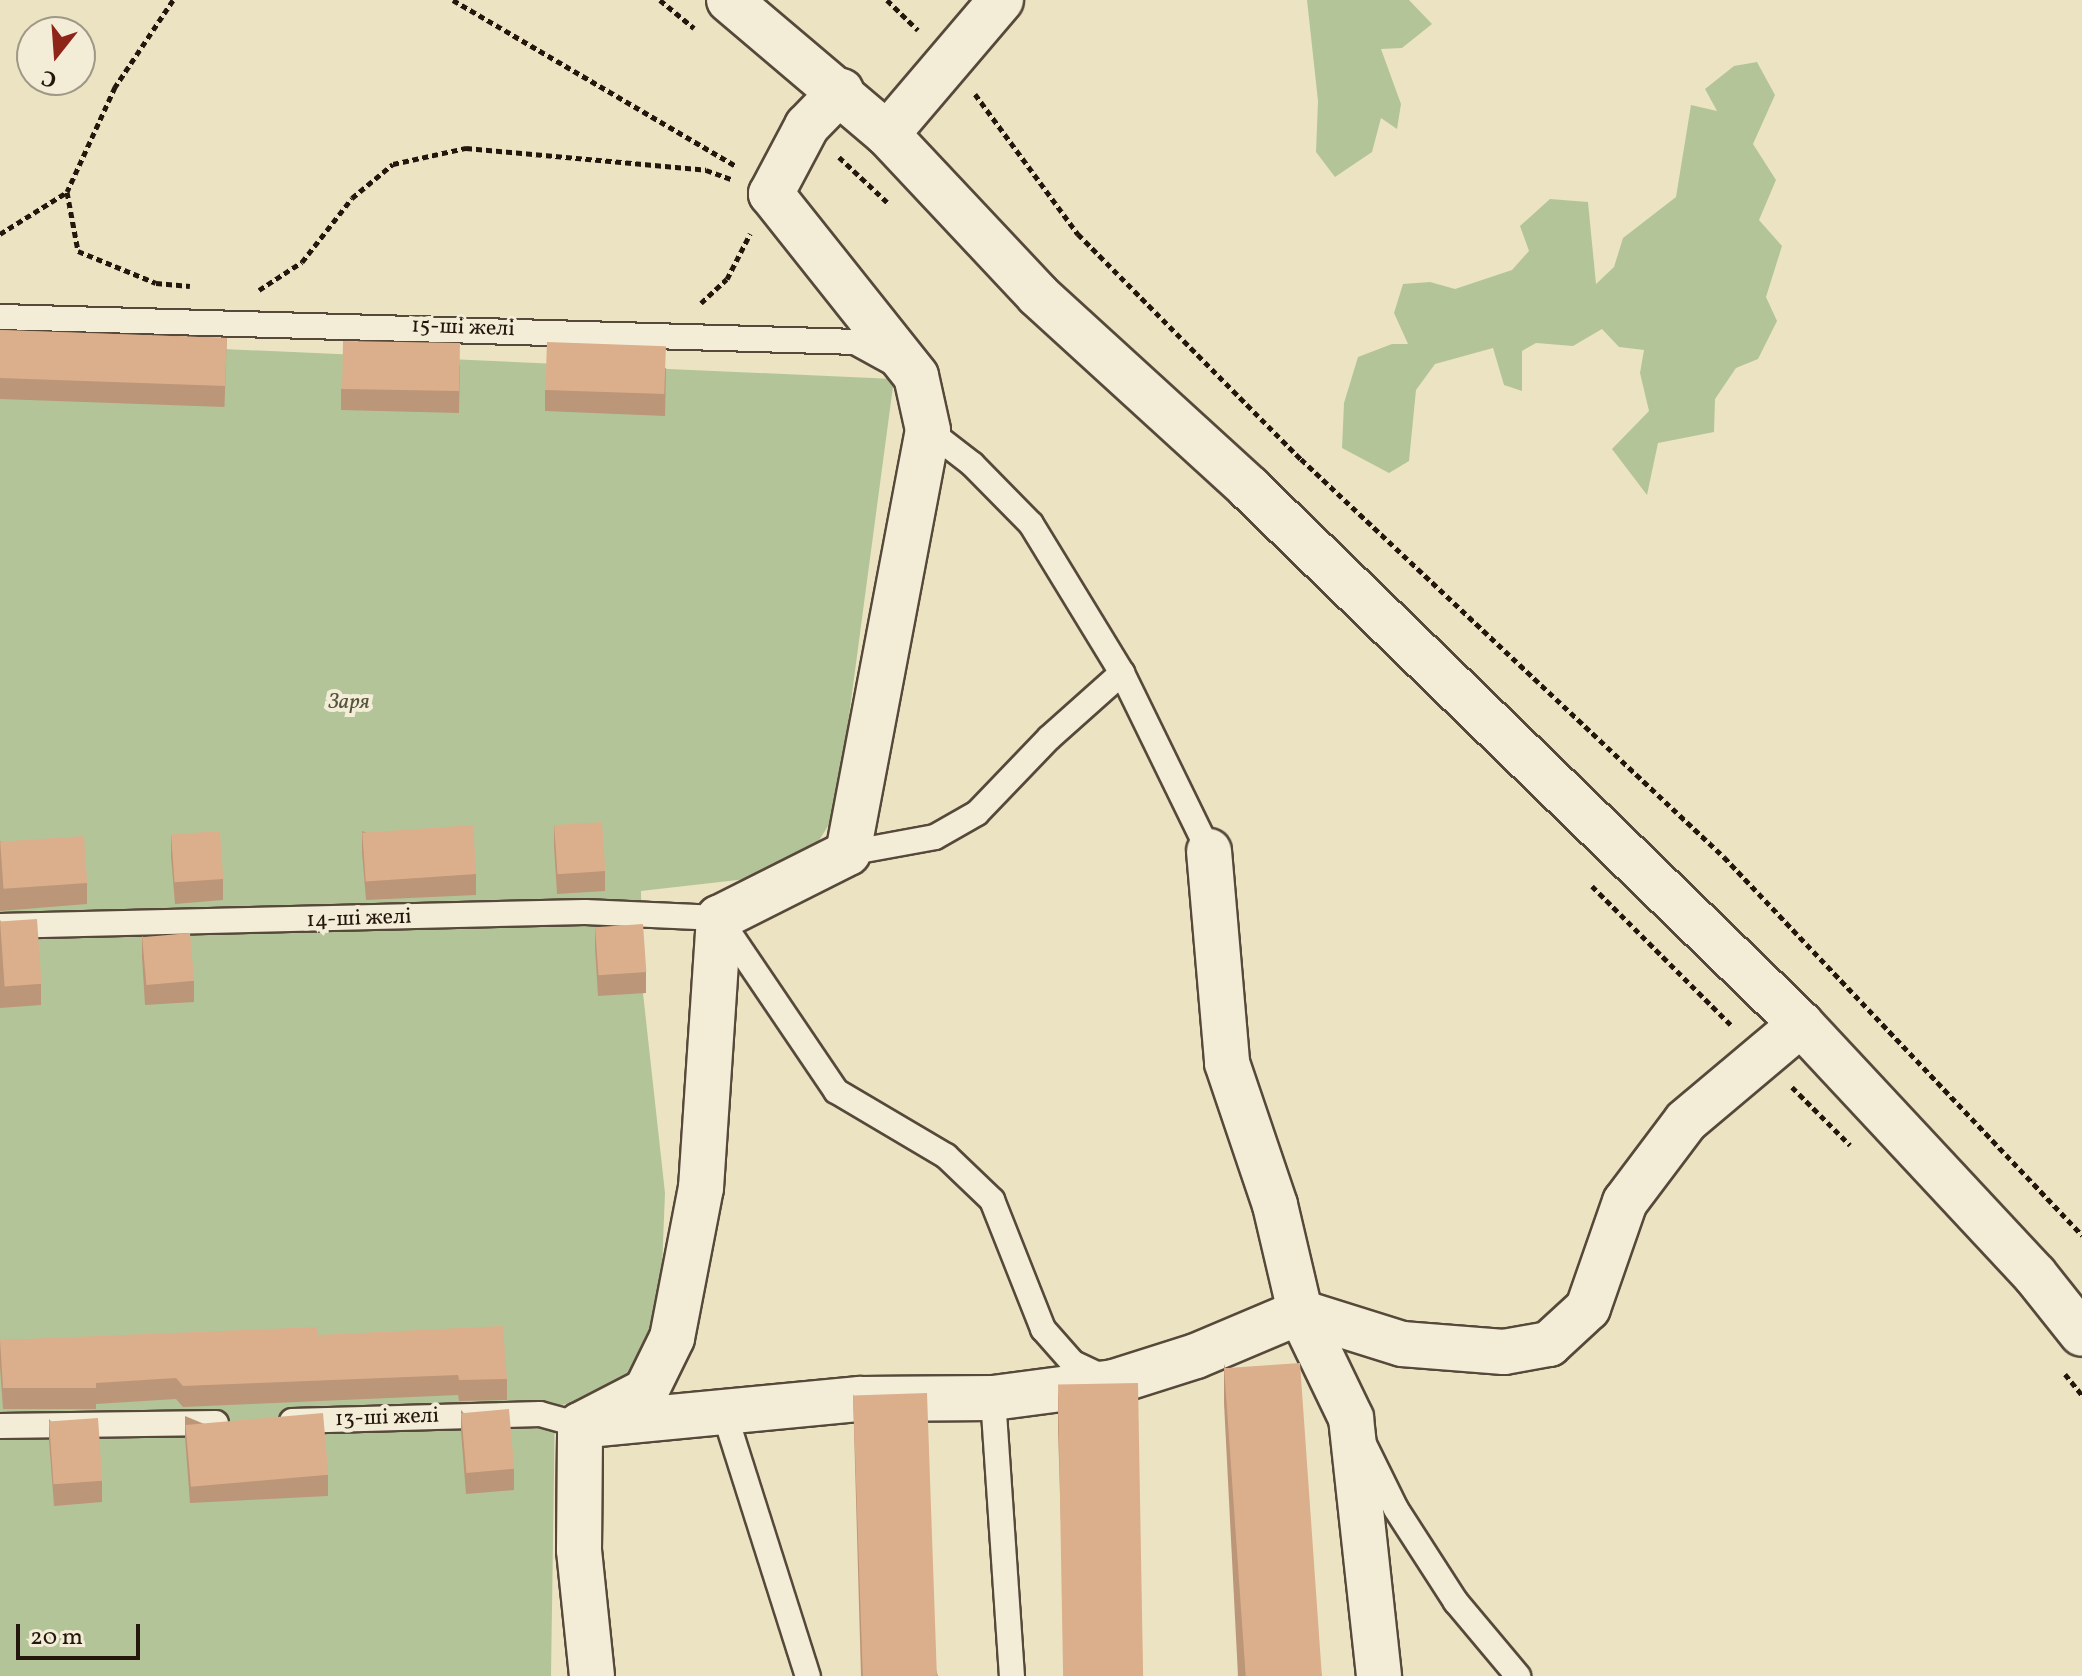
<!DOCTYPE html>
<meta charset="utf-8">
<style>
body{margin:0}
#map{position:relative;width:2082px;height:1676px;overflow:hidden;background:#ece3c3;font-family:Vollkorn,serif}
div>[style]{position:absolute}
.green>*{inset:0;background:#b3c598}
.path>*{height:5px;margin-top:-2.5px;transform-origin:0;background:repeating-linear-gradient(90deg,#24160c 0 6px,transparent 0 10px)}
.roads{filter:drop-shadow(2px 0 #56493a) drop-shadow(-2px 0 #56493a) drop-shadow(0 2px #56493a) drop-shadow(0 -2px #56493a)}
.lane>*{height:24px;margin:-12px;padding:0 12px;transform-origin:12px;border-radius:12px;background:#f3edd8}
.street>*{height:44px;margin:-22px;padding:0 22px;transform-origin:22px;border-radius:22px;background:#f3edd8}
.secondary>*{height:44px;margin:-22px;padding:0 22px;transform-origin:22px;border-radius:22px;background:#f3edd8}
.wall>*{inset:0;background:#bc9678;transform-origin:0 0}
.building>*{inset:0;background:#dbaf8b;transform-origin:0 0}
span{translate:-50% -50%;white-space:nowrap;text-align:center;line-height:1.15;-webkit-text-stroke:8px #f3edd8;paint-order:stroke}
.street-label{font-size:22px;color:#24160c}
.park-label{font-size:22px;color:#56533d;font-style:italic}
.north{position:absolute;left:16px;top:16px;width:80px;height:80px;box-sizing:border-box;background:#f3edd8;border:2px solid #a09786;border-radius:50%;rotate:197deg;font-size:22px;font-weight:700;line-height:32px;text-align:center;color:#24160c}
.north::after{content:'';display:block;margin:auto;width:28px;height:36px;background:#8f2418;clip-path:polygon(50% 0,100% 100%,50% 72%,0 100%)}
.scale{position:absolute;left:16px;top:1624px;width:124px;height:36px;box-sizing:border-box;border:4px solid #24160c;border-top:0;padding-left:10px;font-size:24px;line-height:28px;white-space:nowrap;color:#24160c;-webkit-text-stroke:6px #f3edd8;paint-order:stroke}
</style>
<div id="map">
<div class="green">
<div style="clip-path:polygon(1307px 0,1409px 0,1432px 24px,1402px 48px,1381px 49px,1401px 104px,1397px 129px,1381px 118px,1372px 152px,1335px 177px,1316px 152px,1318px 101px)"></div>
<div style="clip-path:polygon(1757px 62px,1775px 95px,1753px 144px,1776px 180px,1759px 220px,1782px 246px,1766px 297px,1777px 321px,1758px 359px,1736px 368px,1715px 399px,1714px 432px,1658px 443px,1647px 495px,1612px 449px,1649px 411px,1640px 373px,1644px 350px,1619px 347px,1602px 329px,1573px 346px,1536px 343px,1522px 351px,1522px 391px,1504px 385px,1493px 348px,1435px 364px,1416px 390px,1409px 461px,1389px 473px,1342px 448px,1344px 403px,1358px 357px,1392px 344px,1408px 344px,1394px 313px,1403px 284px,1430px 282px,1455px 289px,1512px 270px,1529px 251px,1520px 226px,1550px 199px,1588px 202px,1596px 284px,1614px 267px,1623px 238px,1676px 197px,1691px 105px,1717px 111px,1705px 89px,1734px 66px)"></div>
<div style="clip-path:polygon(0 339px,894px 379px,836px 813px,799px 873px,641px 891px,643px 993px,665px 1193px,660px 1318px,634px 1375px,589px 1400px,555px 1406px,551px 1676px,0 1676px)"></div>
</div>
<div class="path">
<div style="left:173px;top:0;width:105px;rotate:123.7deg"></div>
<div style="left:115px;top:87px;width:115px;rotate:114.6deg"></div>
<div style="left:67px;top:192px;width:60px;rotate:79.4deg"></div>
<div style="left:78px;top:251px;width:84px;rotate:22.3deg"></div>
<div style="left:156px;top:283px;width:34px;rotate:5deg"></div>
<div style="left:453px;top:0;width:328px;rotate:30.4deg"></div>
<div style="left:660px;top:0;width:44px;rotate:39.5deg"></div>
<div style="left:887px;top:0;width:43px;rotate:44.1deg"></div>
<div style="left:975px;top:94px;width:174px;rotate:53.7deg"></div>
<div style="left:1078px;top:234px;width:317px;rotate:45.3deg"></div>
<div style="left:1301px;top:459px;width:581px;rotate:43.26deg"></div>
<div style="left:1724px;top:857px;width:521px;rotate:46.56deg"></div>
<div style="left:839px;top:157px;width:66px;rotate:43.2deg"></div>
<div style="left:0;top:234px;width:79px;rotate:-32.1deg"></div>
<div style="left:259px;top:290px;width:51px;rotate:-33.1deg"></div>
<div style="left:302px;top:262px;width:81px;rotate:-52deg"></div>
<div style="left:352px;top:198px;width:53px;rotate:-39.7deg"></div>
<div style="left:393px;top:164px;width:75px;rotate:-12.4deg"></div>
<div style="left:466px;top:148px;width:241px;rotate:5.2deg"></div>
<div style="left:706px;top:170px;width:29px;rotate:20deg"></div>
<div style="left:701px;top:303px;width:35px;rotate:-43deg"></div>
<div style="left:727px;top:279px;width:51px;rotate:-62.9deg"></div>
<div style="left:1592px;top:886px;width:198px;rotate:45deg"></div>
<div style="left:1792px;top:1087px;width:82px;rotate:45deg"></div>
<div style="left:2065px;top:1374px;width:27px;rotate:51deg"></div>
</div>
<div class="roads">
<div class="lane">
<div style="left:0;top:317px;width:855px;rotate:1.67deg"></div>
<div style="left:855px;top:342px;width:43px;rotate:28.9deg"></div>
<div style="left:928px;top:430px;width:56px;rotate:37.7deg"></div>
<div style="left:972px;top:464px;width:84px;rotate:45.5deg"></div>
<div style="left:1031px;top:524px;width:175px;rotate:58.6deg"></div>
<div style="left:1122px;top:673px;width:198px;rotate:64deg"></div>
<div style="left:848px;top:853px;width:88px;rotate:-10.4deg"></div>
<div style="left:935px;top:837px;width:48px;rotate:-29.7deg"></div>
<div style="left:977px;top:813px;width:104px;rotate:-46.2deg"></div>
<div style="left:1049px;top:738px;width:98px;rotate:-41.7deg"></div>
<div style="left:0;top:926px;width:585px;rotate:-1.37deg"></div>
<div style="left:585px;top:912px;width:134px;rotate:2.6deg"></div>
<div style="left:719px;top:918px;width:209px;rotate:55.9deg"></div>
<div style="left:836px;top:1091px;width:128px;rotate:30.6deg"></div>
<div style="left:946px;top:1156px;width:64px;rotate:43.7deg"></div>
<div style="left:992px;top:1200px;width:139px;rotate:68.4deg"></div>
<div style="left:1043px;top:1329px;width:45px;rotate:48.6deg"></div>
<div style="left:1073px;top:1363px;width:38px;rotate:25deg"></div>
<div style="left:993px;top:1398px;width:279px;rotate:86.1deg"></div>
<div style="left:725px;top:1415px;width:274px;rotate:72.4deg"></div>
<div style="left:292px;top:1421px;width:248px;rotate:-1.6deg"></div>
<div style="left:540px;top:1414px;width:41px;rotate:15.4deg"></div>
<div style="left:0;top:1426px;width:216px;rotate:-0.8deg"></div>
<div style="left:1365px;top:1446px;width:70px;rotate:63.8deg"></div>
<div style="left:1396px;top:1509px;width:111px;rotate:57.2deg"></div>
<div style="left:1456px;top:1602px;width:97px;rotate:50deg"></div>
</div>
<div class="street">
<div style="left:887px;top:134px;width:176px;rotate:-49.6deg"></div>
<div style="left:1209px;top:851px;width:213px;rotate:85.1deg"></div>
<div style="left:1227px;top:1063px;width:150px;rotate:71.3deg"></div>
<div style="left:1275px;top:1205px;width:110px;rotate:76.8deg"></div>
<div style="left:1300px;top:1312px;width:118px;rotate:64.3deg"></div>
<div style="left:1351px;top:1418px;width:260px;rotate:83.8deg"></div>
<div style="left:598px;top:1424px;width:263px;rotate:-5.5deg"></div>
<div style="left:860px;top:1399px;width:133px;rotate:-0.4deg"></div>
<div style="left:993px;top:1398px;width:122px;rotate:-7.5deg"></div>
<div style="left:1114px;top:1382px;width:86px;rotate:-17.6deg"></div>
<div style="left:1196px;top:1356px;width:113px;rotate:-22.9deg"></div>
<div style="left:1300px;top:1312px;width:107px;rotate:17.4deg"></div>
<div style="left:1402px;top:1344px;width:102px;rotate:4.5deg"></div>
<div style="left:1504px;top:1352px;width:46px;rotate:-10.1deg"></div>
<div style="left:1549px;top:1344px;width:53px;rotate:-42.7deg"></div>
<div style="left:1588px;top:1308px;width:112px;rotate:-70.8deg"></div>
<div style="left:1625px;top:1202px;width:101px;rotate:-53deg"></div>
<div style="left:1686px;top:1121px;width:150px;rotate:-40.1deg"></div>
<div style="left:592px;top:1676px;width:127px;rotate:-95.9deg"></div>
<div style="left:579px;top:1550px;width:125px;rotate:-89.5deg"></div>
<div style="left:580px;top:1425px;width:74px;rotate:-27.3deg"></div>
<div style="left:646px;top:1391px;width:59px;rotate:-63.9deg"></div>
<div style="left:672px;top:1338px;width:153px;rotate:-79.1deg"></div>
<div style="left:701px;top:1188px;width:271px;rotate:-86.2deg"></div>
<div style="left:719px;top:918px;width:144px;rotate:-26.7deg"></div>
<div style="left:848px;top:853px;width:430px;rotate:-79.3deg"></div>
<div style="left:928px;top:430px;width:55px;rotate:-102.5deg"></div>
<div style="left:916px;top:376px;width:233px;rotate:-128.5deg"></div>
<div style="left:771px;top:194px;width:77px;rotate:-62.1deg"></div>
<div style="left:807px;top:126px;width:49px;rotate:-45.8deg"></div>
</div>
<div class="secondary">
<div style="left:729px;top:0;width:207px;rotate:40.3deg"></div>
<div style="left:887px;top:134px;width:221px;rotate:46.8deg"></div>
<div style="left:1038px;top:295px;width:286px;rotate:42.4deg"></div>
<div style="left:1249px;top:488px;width:769px;rotate:44.16deg"></div>
<div style="left:1801px;top:1024px;width:343px;rotate:47deg"></div>
<div style="left:2035px;top:1275px;width:75px;rotate:51.5deg"></div>
</div>
</div>
<div class="wall">
<div style="left:0;top:330px;width:227px;height:69px;rotate:2deg"></div>
<div style="clip-path:polygon(460px 365px,459px 413px,341px 410px,341px 389px)"></div>
<div style="clip-path:polygon(666px 368px,665px 416px,545px 411px,545px 390px)"></div>
<div style="clip-path:polygon(554px 825px,605px 871px,605px 891px,557px 894px,554px 846px)"></div>
<div style="clip-path:polygon(362px 831px,476px 874px,476px 895px,366px 900px,362px 852px)"></div>
<div style="clip-path:polygon(171px 835px,223px 879px,223px 900px,175px 904px,171px 856px)"></div>
<div style="clip-path:polygon(0 841px,87px 883px,87px 904px,0 911px)"></div>
<div style="clip-path:polygon(0 920px,41px 984px,41px 1005px,0 1008px)"></div>
<div style="clip-path:polygon(595px 927px,646px 972px,646px 993px,598px 996px,595px 948px)"></div>
<div style="clip-path:polygon(142px 936px,194px 981px,194px 1002px,145px 1005px,142px 957px)"></div>
<div style="clip-path:polygon(318px 1335px,507px 1379px,507px 1400px,459px 1401px,458px 1395px,183px 1407px,176px 1399px,96px 1404px,96px 1409px,3px 1409px,0 1366px,0 1340px)"></div>
<div style="clip-path:polygon(1224px 1364px,1322px 1676px,1238px 1676px,1224px 1403px)"></div>
<div style="clip-path:polygon(1058px 1391px,1141px 1676px,1066px 1676px,1058px 1431px)"></div>
<div style="clip-path:polygon(853px 1394px,938px 1676px,861px 1676px)"></div>
<div style="clip-path:polygon(461px 1410px,514px 1469px,514px 1490px,466px 1494px,461px 1431px)"></div>
<div style="clip-path:polygon(185px 1416px,328px 1475px,328px 1496px,190px 1503px,185px 1437px)"></div>
<div style="clip-path:polygon(49px 1419px,102px 1481px,102px 1502px,54px 1506px,49px 1440px)"></div>
</div>
<div class="building">
<div style="left:0;top:330px;width:227px;height:48px;rotate:2deg"></div>
<div style="left:343px;top:341px;width:117px;height:48px;rotate:1deg"></div>
<div style="left:547px;top:342px;width:119px;height:48px;rotate:2deg"></div>
<div style="left:602px;top:822px;width:49px;height:48px;rotate:86deg"></div>
<div style="left:473px;top:825px;width:49px;height:111px;rotate:86deg"></div>
<div style="left:220px;top:831px;width:48px;height:49px;rotate:86deg"></div>
<div style="left:84px;top:836px;width:47px;height:84px;rotate:86deg"></div>
<div style="left:37px;top:919px;width:65px;height:37px;rotate:86deg"></div>
<div style="left:643px;top:924px;width:48px;height:48px;rotate:86deg"></div>
<div style="left:190px;top:933px;width:48px;height:48px;rotate:85deg"></div>
<div style="clip-path:polygon(503px 1326px,507px 1379px,459px 1380px,458px 1375px,183px 1386px,176px 1378px,96px 1383px,96px 1388px,3px 1388px,0 1340px,317px 1327px,318px 1335px)"></div>
<div style="left:1300px;top:1363px;width:314px;height:76px;rotate:86deg"></div>
<div style="left:1138px;top:1383px;width:293px;height:80px;rotate:89deg"></div>
<div style="left:927px;top:1393px;width:283px;height:74px;rotate:88deg"></div>
<div style="left:509px;top:1409px;width:60px;height:48px;rotate:85deg"></div>
<div style="left:323px;top:1413px;width:62px;height:138px;rotate:85deg"></div>
<div style="left:98px;top:1418px;width:63px;height:49px;rotate:86deg"></div>
</div>
<div class="street-label">
<span style="left:463px;top:328px;rotate:2deg">15-ші желі</span>
<span style="left:359px;top:919px;rotate:-2deg">14-ші желі</span>
<span style="left:387px;top:1418px;rotate:-2deg">13-ші желі</span>
</div>
<div class="park-label">
<span style="left:349px;top:703px">Заря</span>
</div>
<div class="north">С</div>
<div class="scale">20 m</div>
</div>
